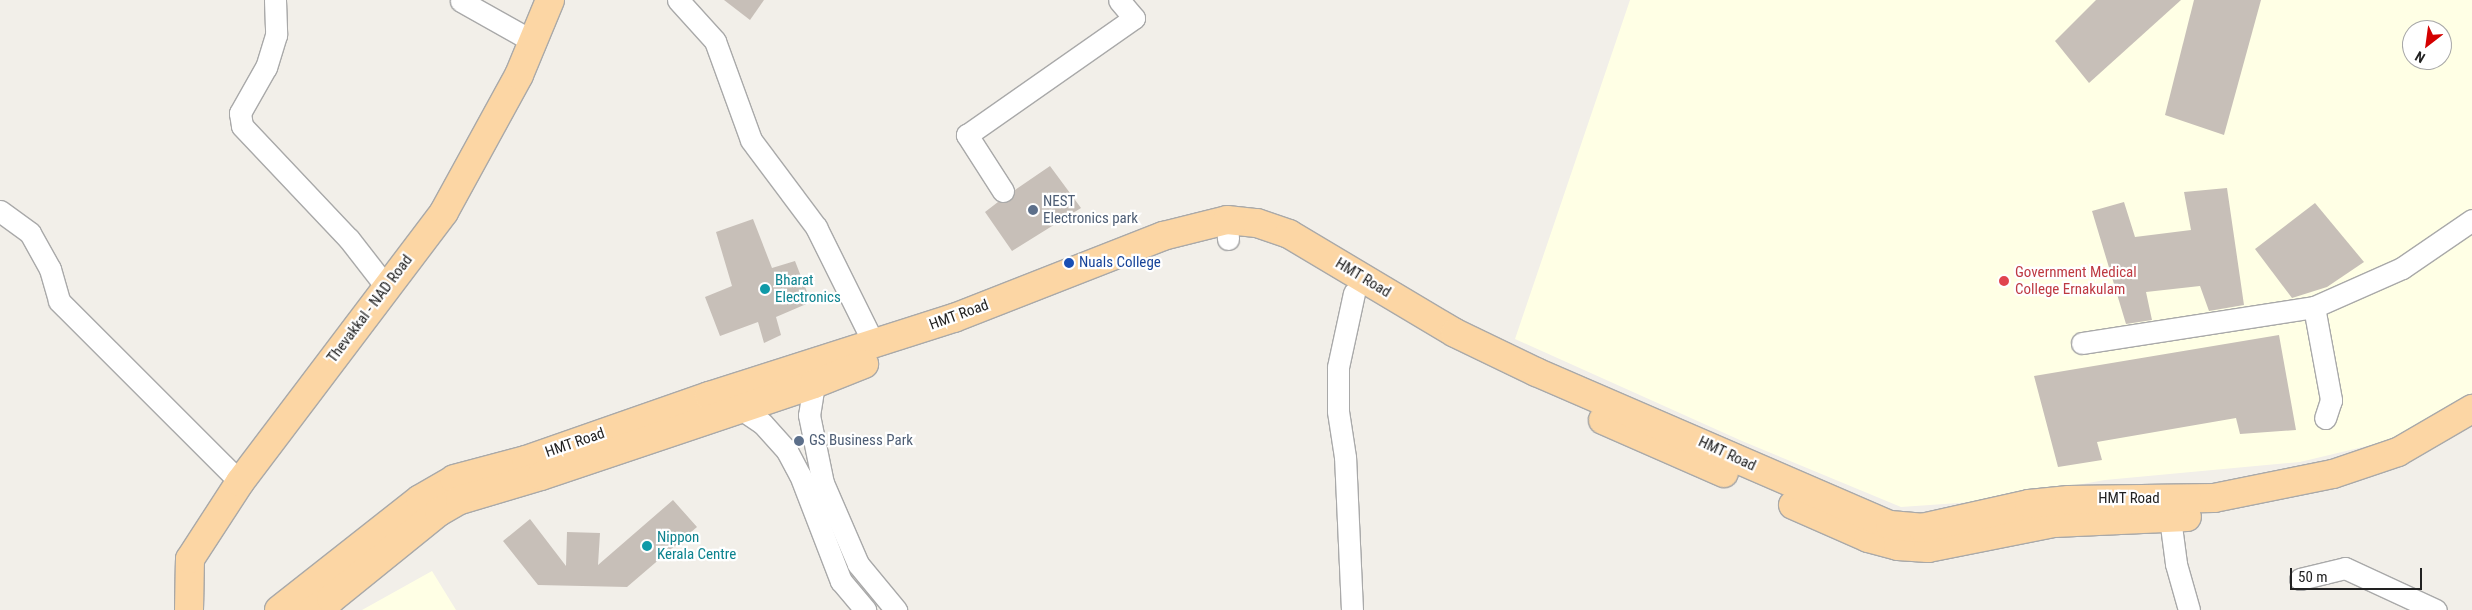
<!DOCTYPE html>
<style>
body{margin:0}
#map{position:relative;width:2472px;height:610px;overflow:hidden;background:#f2efe9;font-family:"Roboto Condensed",sans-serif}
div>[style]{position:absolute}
.education>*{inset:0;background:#ffffe5}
.building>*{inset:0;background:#c7bfb8}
.roads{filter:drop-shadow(1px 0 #a9a9a9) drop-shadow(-1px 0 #a9a9a9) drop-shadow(0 1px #a9a9a9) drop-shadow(0 -1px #a9a9a9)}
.minor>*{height:21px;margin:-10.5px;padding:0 10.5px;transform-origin:10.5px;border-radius:10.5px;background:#fff}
.major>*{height:28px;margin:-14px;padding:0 14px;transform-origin:14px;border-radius:14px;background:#fcd6a4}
.dots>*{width:14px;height:14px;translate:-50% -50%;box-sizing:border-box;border:2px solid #fff;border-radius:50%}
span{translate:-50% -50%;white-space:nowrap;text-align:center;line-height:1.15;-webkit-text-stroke:4.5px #fff;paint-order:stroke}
.service-label{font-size:15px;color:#4e5e75}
.left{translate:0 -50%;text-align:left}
.transit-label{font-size:15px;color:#164399}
.health-label{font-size:15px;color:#be3a42}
.street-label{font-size:15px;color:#222}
.culture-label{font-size:15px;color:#0d838f}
.north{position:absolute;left:2402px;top:20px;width:50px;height:50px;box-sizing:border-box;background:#fff;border:1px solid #a7a7a7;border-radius:50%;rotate:210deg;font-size:14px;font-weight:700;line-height:20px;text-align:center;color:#222}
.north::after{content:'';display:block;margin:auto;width:18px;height:22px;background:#d40000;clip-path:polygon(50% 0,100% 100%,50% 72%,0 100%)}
.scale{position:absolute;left:2290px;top:568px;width:132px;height:22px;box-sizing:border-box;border:2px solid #222;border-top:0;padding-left:6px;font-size:15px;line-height:18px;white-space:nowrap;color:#222;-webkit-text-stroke:4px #fff;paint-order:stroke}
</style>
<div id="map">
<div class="education">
<div style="clip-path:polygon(evenodd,1630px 0,2472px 0,2472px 398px,2413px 435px,2300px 462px,2105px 480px,1987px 501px,1901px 507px,1742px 441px,1515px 339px,1630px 0,2412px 30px,2442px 30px,2442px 60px,2412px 60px,2412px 30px)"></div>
<div style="clip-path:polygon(432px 571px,456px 610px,362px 610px)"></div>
</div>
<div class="building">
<div style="clip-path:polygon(724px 0,764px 0,750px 20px)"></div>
<div style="clip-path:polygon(2096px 0,2181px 0,2089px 83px,2055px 41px)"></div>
<div style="clip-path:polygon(2194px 0,2261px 0,2224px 135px,2165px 115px)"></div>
<div style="clip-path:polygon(1050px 166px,1081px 208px,1012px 251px,985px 212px,998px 202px,1010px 201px,1015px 190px)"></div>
<div style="clip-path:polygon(2227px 188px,2244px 305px,2209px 311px,2200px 286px,2146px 292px,2152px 320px,2126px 324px,2092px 211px,2124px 202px,2135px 237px,2191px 230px,2184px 192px)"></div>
<div style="clip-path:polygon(2315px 203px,2364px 262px,2327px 287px,2292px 298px,2255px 249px)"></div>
<div style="clip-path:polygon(753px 219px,772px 268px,795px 261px,811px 302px,776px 317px,781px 335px,764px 343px,758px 322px,720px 336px,705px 297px,732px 286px,716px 232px)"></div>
<div style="clip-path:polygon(2279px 335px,2296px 430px,2240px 434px,2236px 418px,2097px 442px,2102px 460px,2058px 467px,2034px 376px)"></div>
<div style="clip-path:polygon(673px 500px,697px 527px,627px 587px,538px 585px,503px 541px,530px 519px,566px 566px,567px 532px,600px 533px,598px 565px)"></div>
</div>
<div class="roads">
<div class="minor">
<div style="left:275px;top:0;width:35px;rotate:88deg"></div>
<div style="left:276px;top:35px;width:34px;rotate:107deg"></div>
<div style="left:266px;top:67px;width:53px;rotate:119.5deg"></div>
<div style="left:240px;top:113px;width:13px;rotate:81deg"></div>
<div style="left:242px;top:126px;width:156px;rotate:46.6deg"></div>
<div style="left:349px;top:239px;width:62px;rotate:52.2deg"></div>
<div style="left:678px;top:0;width:55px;rotate:47.9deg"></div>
<div style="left:715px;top:41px;width:105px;rotate:70deg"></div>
<div style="left:751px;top:140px;width:109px;rotate:53.2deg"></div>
<div style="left:816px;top:227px;width:131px;rotate:63.6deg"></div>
<div style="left:461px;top:1px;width:84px;rotate:29.3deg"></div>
<div style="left:1003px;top:191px;width:67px;rotate:-122.7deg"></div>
<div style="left:967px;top:135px;width:204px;rotate:-35deg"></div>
<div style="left:1134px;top:18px;width:23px;rotate:-130deg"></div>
<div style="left:0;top:211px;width:37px;rotate:36deg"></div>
<div style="left:30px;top:233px;width:41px;rotate:60.9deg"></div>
<div style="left:50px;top:269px;width:33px;rotate:74deg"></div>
<div style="left:59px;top:301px;width:256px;rotate:45deg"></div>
<div style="left:1227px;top:220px;width:19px;rotate:87deg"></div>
<div style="left:2314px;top:307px;width:96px;rotate:-23.9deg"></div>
<div style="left:2402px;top:268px;width:85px;rotate:-34.4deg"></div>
<div style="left:2082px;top:343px;width:235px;rotate:-8.8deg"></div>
<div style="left:2314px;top:307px;width:95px;rotate:79.6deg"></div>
<div style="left:2331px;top:400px;width:19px;rotate:108deg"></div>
<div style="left:814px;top:384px;width:31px;rotate:99deg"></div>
<div style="left:809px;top:415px;width:69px;rotate:78.4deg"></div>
<div style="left:823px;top:483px;width:88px;rotate:66.6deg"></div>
<div style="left:858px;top:564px;width:60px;rotate:50.4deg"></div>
<div style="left:741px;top:409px;width:25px;rotate:34deg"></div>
<div style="left:762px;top:423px;width:38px;rotate:48deg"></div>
<div style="left:787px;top:451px;width:27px;rotate:62deg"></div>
<div style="left:800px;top:475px;width:114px;rotate:68.9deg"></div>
<div style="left:841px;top:581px;width:38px;rotate:50deg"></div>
<div style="left:2168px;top:503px;width:62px;rotate:82.5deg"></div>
<div style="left:2176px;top:564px;width:48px;rotate:74.2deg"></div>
<div style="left:2300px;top:579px;width:46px;rotate:-13.7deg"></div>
<div style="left:2345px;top:568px;width:100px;rotate:24.8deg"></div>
<div style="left:1352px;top:610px;width:153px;rotate:-92.6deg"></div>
<div style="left:1345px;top:457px;width:47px;rotate:-98.7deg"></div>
<div style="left:1338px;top:411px;width:44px;rotate:-90deg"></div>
<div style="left:1338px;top:367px;width:76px;rotate:-77.8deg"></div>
</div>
<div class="major">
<div style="left:1603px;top:420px;width:132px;rotate:23.7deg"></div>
<div style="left:1793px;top:505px;width:82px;rotate:23.7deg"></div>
<div style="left:1868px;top:538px;width:31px;rotate:15deg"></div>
<div style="left:1898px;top:546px;width:30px;rotate:4deg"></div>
<div style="left:1928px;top:548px;width:128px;rotate:-11.2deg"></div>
<div style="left:2054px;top:523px;width:133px;rotate:-2.6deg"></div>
<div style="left:189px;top:610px;width:51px;rotate:-88.9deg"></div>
<div style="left:190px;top:559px;width:92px;rotate:-57deg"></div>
<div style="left:240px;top:482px;width:338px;rotate:-52.9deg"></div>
<div style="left:444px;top:212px;width:156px;rotate:-61.3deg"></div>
<div style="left:519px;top:75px;width:81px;rotate:-67.5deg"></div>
<div style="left:279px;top:610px;width:179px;rotate:-38.2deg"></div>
<div style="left:420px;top:499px;width:39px;rotate:-30deg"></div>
<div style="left:454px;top:479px;width:74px;rotate:-14.8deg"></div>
<div style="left:526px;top:460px;width:194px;rotate:-19.3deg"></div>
<div style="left:709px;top:396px;width:257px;rotate:-17.7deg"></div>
<div style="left:954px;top:318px;width:225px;rotate:-21.4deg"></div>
<div style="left:1163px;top:236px;width:66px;rotate:-14deg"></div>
<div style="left:1227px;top:220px;width:30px;rotate:6deg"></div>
<div style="left:1257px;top:223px;width:34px;rotate:19deg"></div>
<div style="left:1289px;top:234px;width:193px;rotate:30.8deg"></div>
<div style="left:1455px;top:333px;width:90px;rotate:25.7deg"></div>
<div style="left:1536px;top:372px;width:386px;rotate:23.4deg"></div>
<div style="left:1890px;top:525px;width:32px;rotate:5deg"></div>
<div style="left:1922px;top:528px;width:110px;rotate:-12.6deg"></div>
<div style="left:2029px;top:504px;width:40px;rotate:-5.7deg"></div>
<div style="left:2069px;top:500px;width:145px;rotate:-0.8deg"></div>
<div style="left:2214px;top:498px;width:121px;rotate:-11.4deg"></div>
<div style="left:2333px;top:474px;width:69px;rotate:-18.7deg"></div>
<div style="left:2398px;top:452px;width:86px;rotate:-30.2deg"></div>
<div style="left:313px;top:610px;width:21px;rotate:-31deg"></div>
<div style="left:331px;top:599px;width:139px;rotate:-38.9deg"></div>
<div style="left:439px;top:512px;width:24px;rotate:-30deg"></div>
<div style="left:460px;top:500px;width:84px;rotate:-16.5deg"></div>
<div style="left:541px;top:476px;width:288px;rotate:-18.6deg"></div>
<div style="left:814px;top:384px;width:54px;rotate:-21.8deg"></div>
</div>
</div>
<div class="dots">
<div style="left:1033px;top:210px;background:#5c6f8a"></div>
<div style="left:1069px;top:263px;background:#1a4fb4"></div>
<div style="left:2004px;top:281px;background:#e0444e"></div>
<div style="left:765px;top:289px;background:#0f9aa8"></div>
<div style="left:799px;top:441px;background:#5c6f8a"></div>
<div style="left:647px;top:546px;background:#0f9aa8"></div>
</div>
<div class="service-label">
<span class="left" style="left:1043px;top:210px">NEST<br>Electronics park</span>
<span class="left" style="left:809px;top:441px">GS Business Park</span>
</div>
<div class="transit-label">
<span class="left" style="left:1079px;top:263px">Nuals College</span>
</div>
<div class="health-label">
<span class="left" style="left:2015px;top:281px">Government Medical<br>College Ernakulam</span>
</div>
<div class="street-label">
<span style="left:1363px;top:278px;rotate:31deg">HMT Road</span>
<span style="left:370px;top:309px;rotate:-53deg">Thevakkal - NAD Road</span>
<span style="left:959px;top:315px;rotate:-20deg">HMT Road</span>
<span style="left:575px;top:443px;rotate:-19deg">HMT Road</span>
<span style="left:1727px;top:454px;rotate:25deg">HMT Road</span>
<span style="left:2129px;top:499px">HMT Road</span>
</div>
<div class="culture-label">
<span class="left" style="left:775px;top:289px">Bharat<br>Electronics</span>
<span class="left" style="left:657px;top:546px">Nippon<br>Kerala Centre</span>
</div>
<div class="north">N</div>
<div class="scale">50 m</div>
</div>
